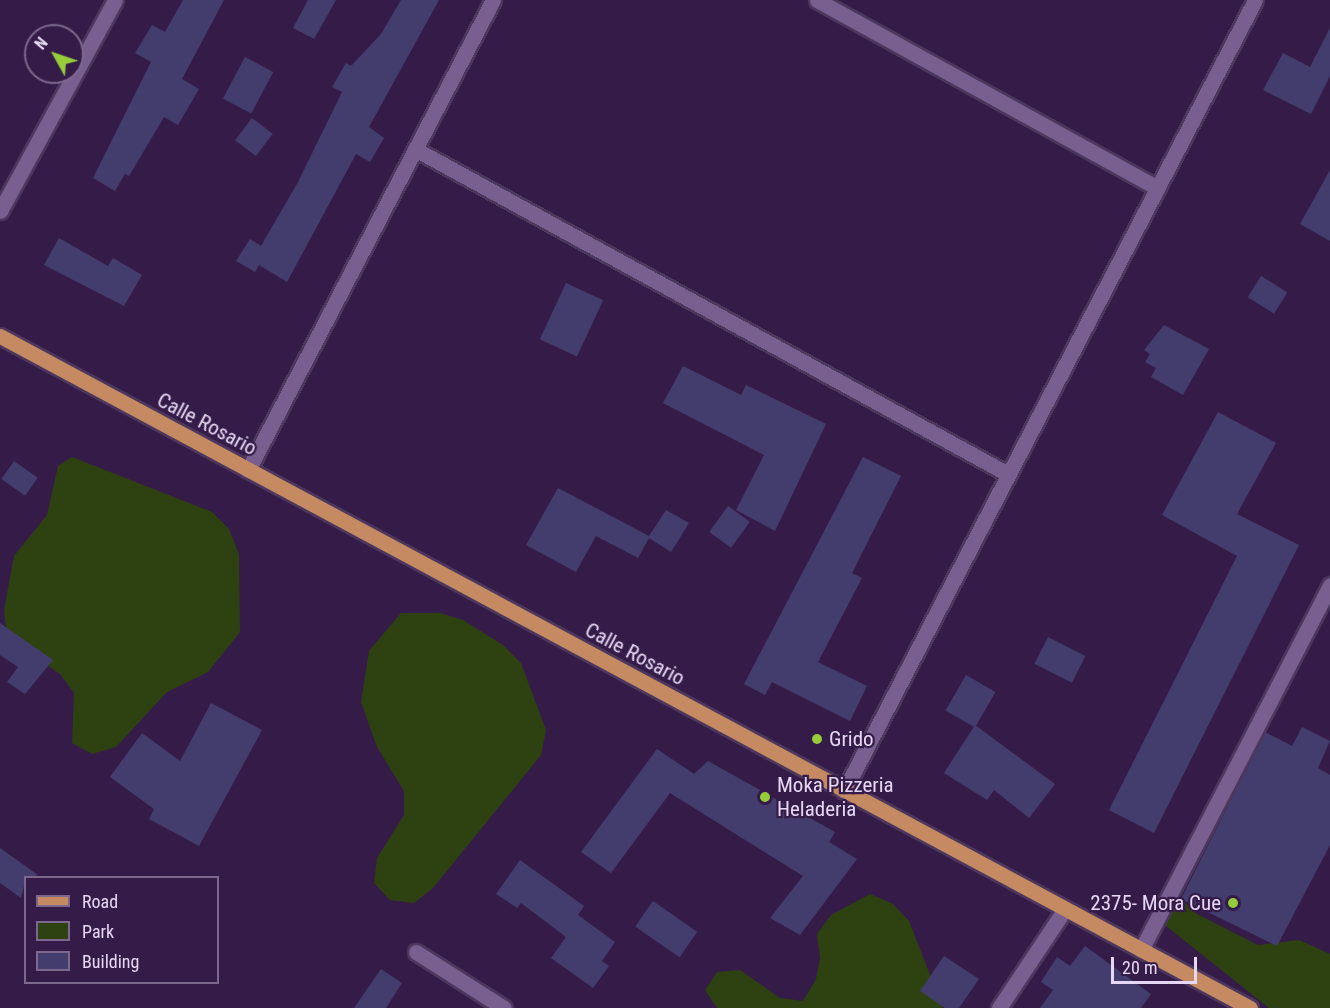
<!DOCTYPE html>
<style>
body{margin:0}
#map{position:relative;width:1330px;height:1008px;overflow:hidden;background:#351c48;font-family:"Roboto Condensed",sans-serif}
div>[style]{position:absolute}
.green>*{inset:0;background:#2e4111}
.building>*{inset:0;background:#433d6e;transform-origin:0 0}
.roads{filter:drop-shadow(2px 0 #4c375d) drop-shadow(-2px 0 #4c375d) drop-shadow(0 2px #4c375d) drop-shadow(0 -2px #4c375d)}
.street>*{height:15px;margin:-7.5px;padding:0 7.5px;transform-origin:7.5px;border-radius:7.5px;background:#795f90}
.primary>*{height:15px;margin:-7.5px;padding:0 7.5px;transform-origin:7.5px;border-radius:7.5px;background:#c58a61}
.dots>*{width:16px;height:16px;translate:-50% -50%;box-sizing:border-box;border:3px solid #351c48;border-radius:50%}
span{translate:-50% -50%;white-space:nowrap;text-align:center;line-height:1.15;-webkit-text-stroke:4.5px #351c48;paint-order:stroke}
.street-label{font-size:21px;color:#e6d8f4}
.poi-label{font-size:21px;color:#e6d8f4}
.left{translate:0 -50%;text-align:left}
.right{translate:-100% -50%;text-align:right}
.legend{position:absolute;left:24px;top:876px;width:195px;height:108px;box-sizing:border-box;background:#351c48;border:2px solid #7c678d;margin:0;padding:8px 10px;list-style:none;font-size:18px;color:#e6d8f4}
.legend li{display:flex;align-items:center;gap:12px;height:30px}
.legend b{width:30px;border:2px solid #7c678d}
.north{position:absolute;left:24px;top:24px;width:60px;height:60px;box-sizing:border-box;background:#351c48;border:2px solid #7c678d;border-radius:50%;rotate:310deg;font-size:16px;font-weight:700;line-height:24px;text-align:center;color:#e6d8f4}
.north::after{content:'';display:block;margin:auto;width:21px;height:27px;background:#96cc3a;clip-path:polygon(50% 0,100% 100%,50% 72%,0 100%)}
.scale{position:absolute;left:1111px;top:957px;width:86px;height:27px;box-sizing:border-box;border:3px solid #e6d8f4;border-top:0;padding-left:8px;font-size:18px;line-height:21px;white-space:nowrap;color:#e6d8f4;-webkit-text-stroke:4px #351c48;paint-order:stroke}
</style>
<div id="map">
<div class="green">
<div style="clip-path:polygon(72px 457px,212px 512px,229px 529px,239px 554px,240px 632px,208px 672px,167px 692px,116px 747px,92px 754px,72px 743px,74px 693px,60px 674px,20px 647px,6px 628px,4px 610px,14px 556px,47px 515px,58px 466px)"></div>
<div style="clip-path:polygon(401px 613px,440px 613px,463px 620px,503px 645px,521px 663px,546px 730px,541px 755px,433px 888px,414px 903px,390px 900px,374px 883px,377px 858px,404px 815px,404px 791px,377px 747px,361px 702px,369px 651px)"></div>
<div style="clip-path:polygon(870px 894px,893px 904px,909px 921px,943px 1008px,717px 1008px,705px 990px,717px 972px,740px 970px,780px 998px,803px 1001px,816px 979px,820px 958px,817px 934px,831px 915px)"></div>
<div style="clip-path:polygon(1162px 894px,1181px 899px,1197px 914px,1258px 945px,1299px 940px,1330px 954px,1330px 1008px,1269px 1008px,1146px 910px)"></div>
</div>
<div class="building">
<div style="clip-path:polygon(183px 0,224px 0,182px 79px,199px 89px,178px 125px,164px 117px,129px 176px,125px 174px,115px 191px,93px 178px,151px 62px,135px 53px,152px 25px,165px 32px)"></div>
<div style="clip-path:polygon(308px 0,336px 0,314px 39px,293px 28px)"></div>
<div style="clip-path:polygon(401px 0,439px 0,369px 127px,384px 138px,370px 162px,356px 154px,287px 282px,259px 265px,255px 272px,236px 261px,250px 239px,261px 246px,298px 182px,342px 92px,332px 87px,346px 63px,351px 66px,381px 34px)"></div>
<div style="clip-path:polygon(1330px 28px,1330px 76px,1311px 114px,1263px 90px,1283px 53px,1310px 67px)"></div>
<div style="left:245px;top:57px;width:32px;height:47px;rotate:28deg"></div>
<div style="left:252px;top:118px;width:26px;height:28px;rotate:37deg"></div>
<div style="clip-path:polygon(1330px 170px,1330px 241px,1300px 224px)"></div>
<div style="clip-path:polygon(59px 238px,108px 266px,113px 258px,142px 275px,124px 306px,44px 265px)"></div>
<div style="left:1261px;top:276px;width:31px;height:25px;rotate:32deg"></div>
<div style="left:566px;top:283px;width:41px;height:62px;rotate:25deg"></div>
<div style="clip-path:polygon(1164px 325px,1209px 349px,1183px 395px,1151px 377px,1156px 368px,1145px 362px,1150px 354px,1144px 350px)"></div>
<div style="clip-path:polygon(683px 366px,741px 395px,746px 385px,826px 424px,775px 531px,736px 510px,764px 455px,663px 403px)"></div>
<div style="clip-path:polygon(1218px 412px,1276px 443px,1237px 514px,1299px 545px,1154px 833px,1109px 810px,1237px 556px,1162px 515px)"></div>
<div style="clip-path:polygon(863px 457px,901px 476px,852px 573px,862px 578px,818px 662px,867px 686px,850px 721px,772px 682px,765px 695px,744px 684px)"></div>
<div style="left:14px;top:461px;width:29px;height:22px;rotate:35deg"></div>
<div style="clip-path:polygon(558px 488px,649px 536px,666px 510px,689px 523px,671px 552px,649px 538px,638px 558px,596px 536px,576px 572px,526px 545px)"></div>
<div style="left:728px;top:506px;width:27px;height:32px;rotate:36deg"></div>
<div style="clip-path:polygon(0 623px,53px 660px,25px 694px,7px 682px,18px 667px,0 655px)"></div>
<div style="left:1048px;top:637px;width:42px;height:30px;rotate:27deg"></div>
<div style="left:966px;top:675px;width:34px;height:41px;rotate:30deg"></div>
<div style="clip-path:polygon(211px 703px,262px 730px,199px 846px,149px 819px,154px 809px,110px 777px,142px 733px,180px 761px)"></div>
<div style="clip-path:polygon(975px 725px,1055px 784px,1029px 818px,994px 790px,987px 800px,944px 773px)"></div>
<div style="clip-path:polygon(1302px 727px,1330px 741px,1318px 768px,1330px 775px,1330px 845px,1277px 946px,1181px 899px,1265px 732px,1292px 746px)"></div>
<div style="clip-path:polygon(657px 749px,694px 774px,708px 761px,835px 832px,829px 842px,857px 859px,800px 935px,770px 918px,803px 876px,670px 793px,611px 873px,581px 852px)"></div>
<div style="clip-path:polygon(0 848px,38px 875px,26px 878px,21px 898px,0 883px)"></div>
<div style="clip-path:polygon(520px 860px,584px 906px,578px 915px,615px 942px,602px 961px,609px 966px,593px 988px,551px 958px,566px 937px,521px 903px,517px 908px,496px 894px)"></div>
<div style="left:653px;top:901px;width:54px;height:31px;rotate:35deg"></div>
<div style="clip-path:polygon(1085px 946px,1151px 994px,1141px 1008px,1040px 1008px,1053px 990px,1041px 982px,1057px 957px,1070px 966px)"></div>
<div style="clip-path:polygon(944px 956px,979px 979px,959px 1008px,945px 1008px,920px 991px)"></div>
<div style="clip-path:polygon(381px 969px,402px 983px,386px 1008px,354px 1008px)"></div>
</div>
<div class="roads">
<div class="street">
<div style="left:817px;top:0;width:389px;rotate:28.9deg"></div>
<div style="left:415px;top:149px;width:676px;rotate:28.73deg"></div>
<div style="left:0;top:211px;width:240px;rotate:-61.4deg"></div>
<div style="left:248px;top:470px;width:530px;rotate:-62.47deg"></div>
<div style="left:844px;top:791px;width:891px;rotate:-62.54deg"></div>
<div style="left:1141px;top:950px;width:411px;rotate:-62.6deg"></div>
<div style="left:416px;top:952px;width:104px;rotate:32.5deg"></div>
<div style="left:999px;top:1008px;width:119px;rotate:-56.3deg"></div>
</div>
<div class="primary">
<div style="left:0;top:336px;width:1419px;rotate:28.26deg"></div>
</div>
</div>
<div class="dots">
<div style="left:817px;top:739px;background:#96cc3a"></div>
<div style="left:765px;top:797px;background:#96cc3a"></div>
<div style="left:1233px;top:903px;background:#96cc3a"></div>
</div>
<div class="street-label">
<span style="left:207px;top:424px;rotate:28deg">Calle Rosario</span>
<span style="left:635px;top:654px;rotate:28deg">Calle Rosario</span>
</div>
<div class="poi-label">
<span class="left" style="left:829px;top:739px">Grido</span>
<span class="left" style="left:777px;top:797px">Moka Pizzeria<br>Heladeria</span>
<span class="right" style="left:1221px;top:903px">2375- Mora Cue</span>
</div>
<ul class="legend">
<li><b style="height:8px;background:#c58a61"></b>Road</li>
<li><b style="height:16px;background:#2e4111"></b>Park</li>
<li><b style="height:16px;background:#433d6e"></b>Building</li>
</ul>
<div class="north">N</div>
<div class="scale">20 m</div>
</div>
